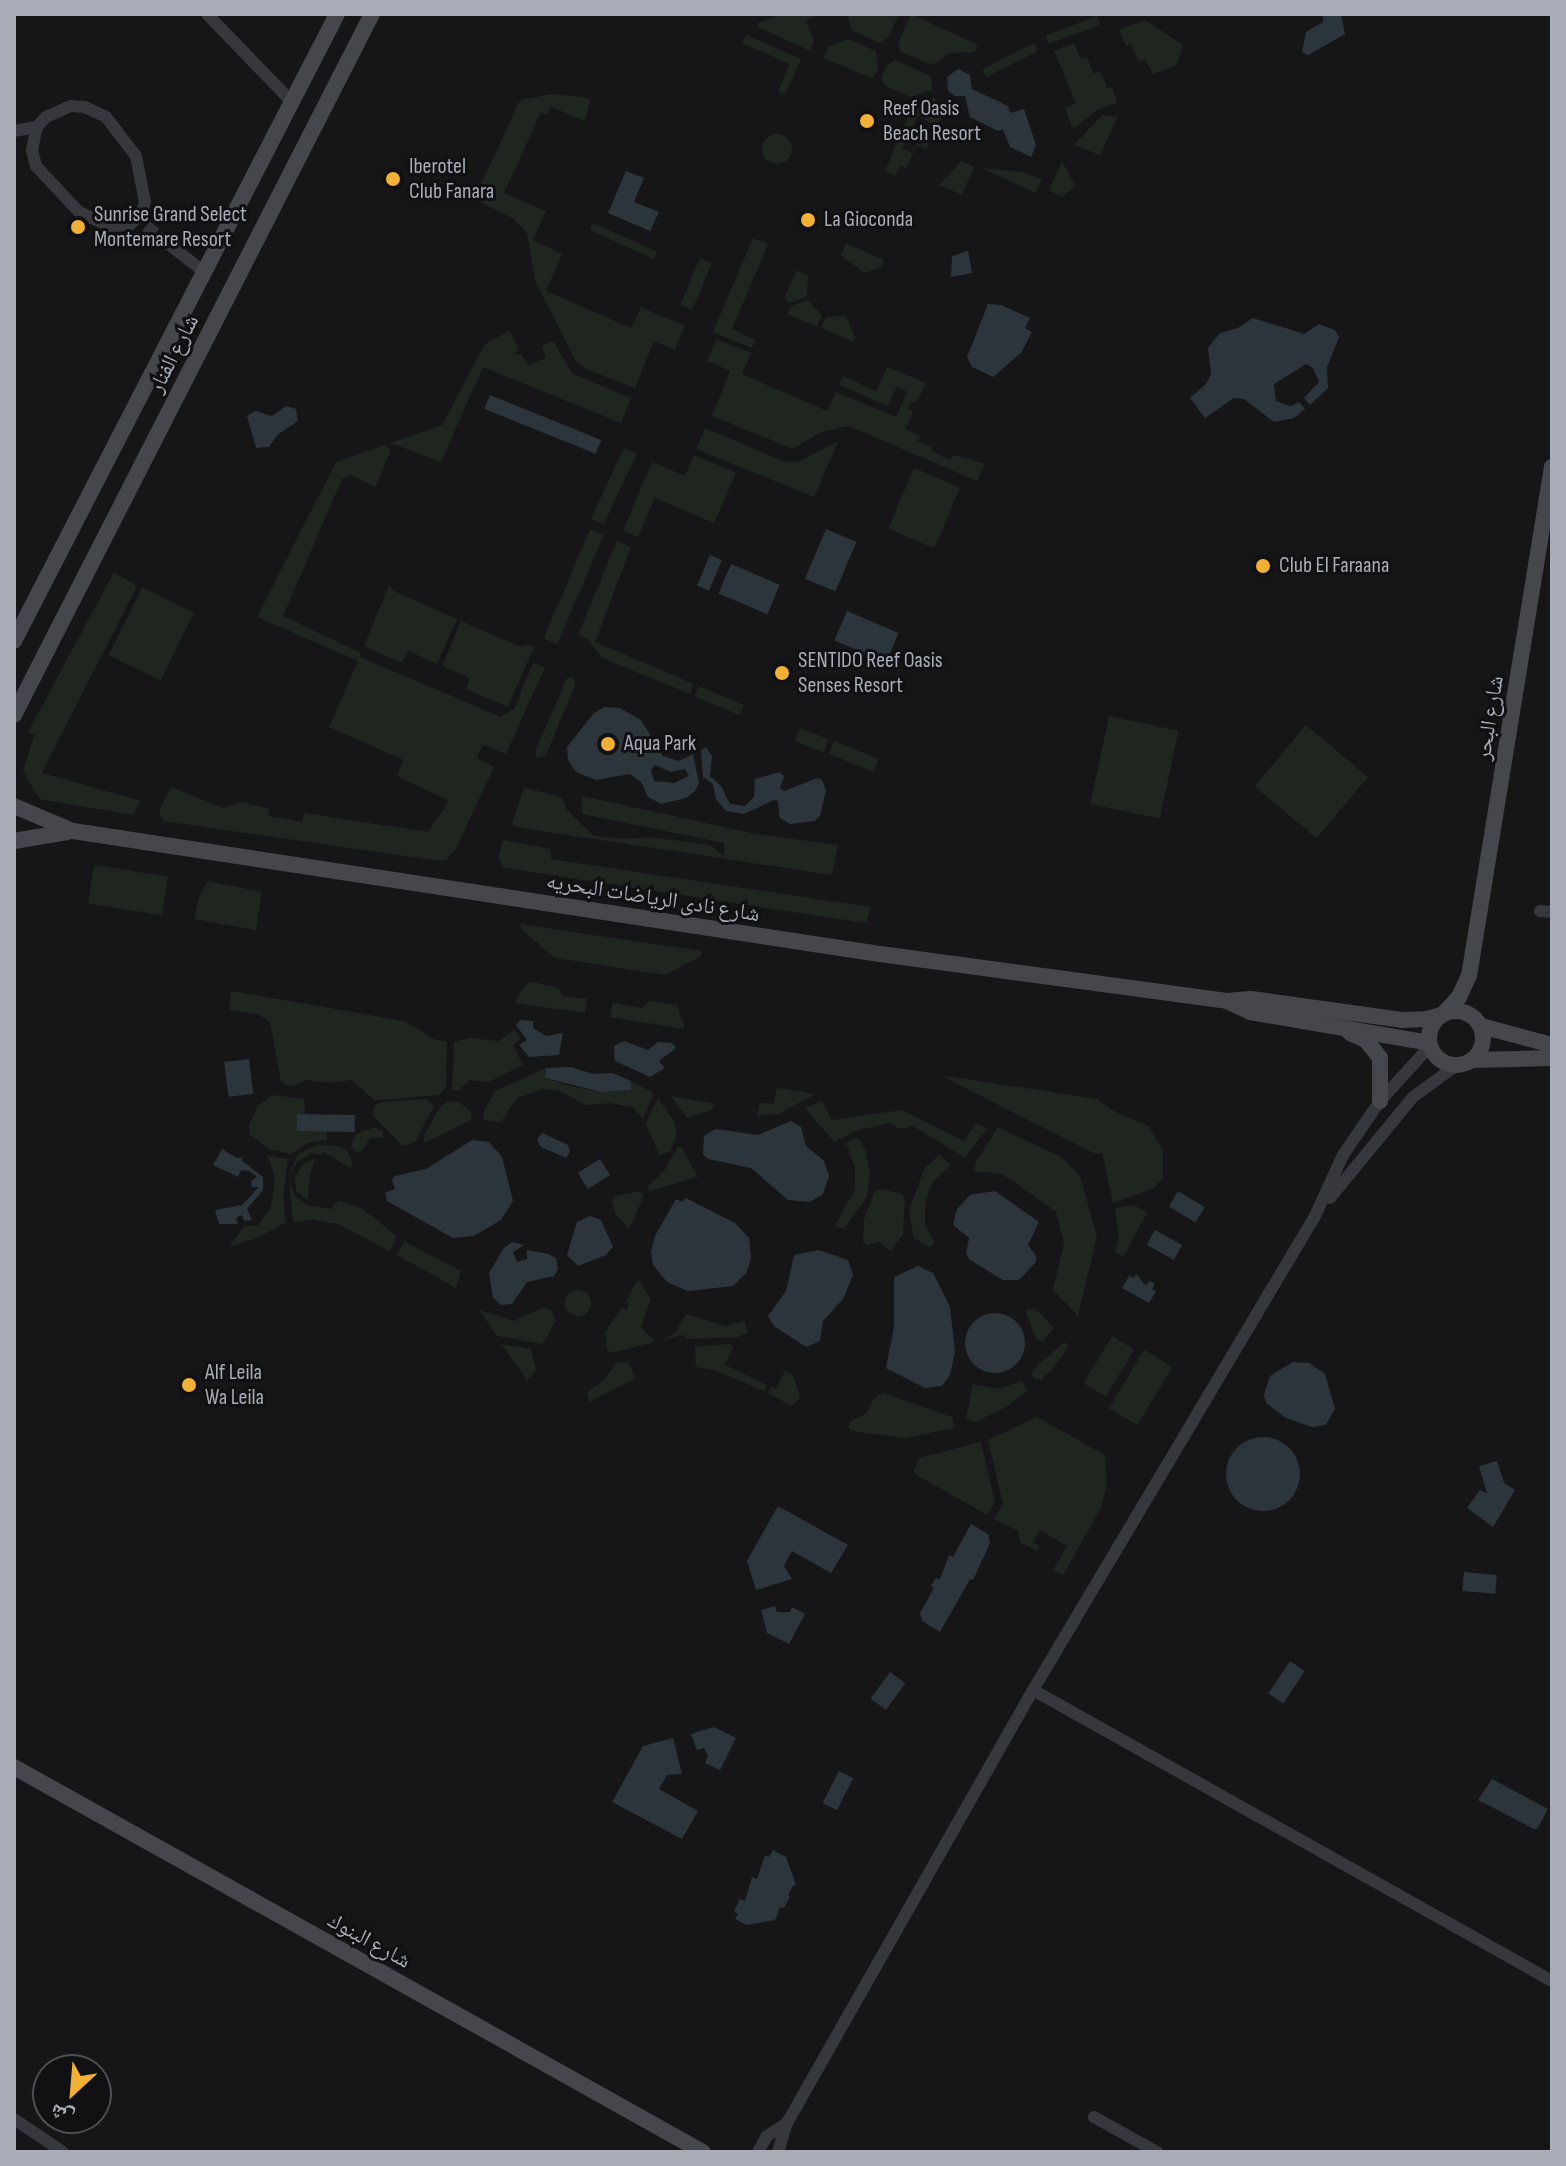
<!DOCTYPE html>
<meta charset="utf-8">
<style>
body{margin:0}
#map{position:relative;width:1566px;height:2166px;overflow:hidden;background:#161618;font-family:"Sofia Sans Condensed","Noto Naskh Arabic",sans-serif}
div>[style]{position:absolute}
.green>*{inset:0;background:#1e261f;transform-origin:0 0}
.round{border-radius:50%}
.water>*{inset:0;background:#2c353c;transform-origin:0 0}
.street-tunnel>*{height:12px;margin-top:-6px;transform-origin:0;background:repeating-linear-gradient(90deg,#333438 0 12px,transparent 0 18px)}
.street>*{height:12px;margin:-6px;padding:0 6px;transform-origin:6px;border-radius:6px;background:#37383d}
.secondary>*{height:16px;margin:-8px;padding:0 8px;transform-origin:8px;border-radius:8px;background:#45474d}
.secondary>.ring{margin:-8px;padding:0;box-sizing:content-box;background:none;border:16px solid #45474d;border-radius:50%}
.dots>*{width:22px;height:22px;translate:-50% -50%;box-sizing:border-box;border:4px solid #111113;border-radius:50%}
span{translate:-50% -50%;white-space:nowrap;text-align:center;line-height:1.15;-webkit-text-stroke:6px #111113;paint-order:stroke}
.poi-label{font-size:22px;color:#a8adb8}
.left{translate:0 -50%;text-align:left}
.street-label{font-size:22px;color:#a8adb8}
.frame{position:absolute;inset:0;border:16px solid #a8adb8;pointer-events:none}
.north{position:absolute;left:32px;top:2054px;width:80px;height:80px;box-sizing:border-box;background:#111113;border:2px solid #4d4f55;border-radius:50%;rotate:206deg;font-size:22px;font-weight:700;line-height:32px;text-align:center;color:#a8adb8}
.north::after{content:'';display:block;margin:auto;width:28px;height:36px;background:#f2b134;clip-path:polygon(50% 0,100% 100%,50% 72%,0 100%)}
</style>
<div id="map">
<div class="green">
<div style="clip-path:polygon(783px 14px,818px 14px,806px 21px,814px 41px,810px 51px,758px 27px,758px 23px)"></div>
<div style="clip-path:polygon(847px 14px,899px 14px,888px 38px,880px 43px,851px 30px)"></div>
<div style="clip-path:polygon(911px 14px,978px 45px,974px 52px,950px 53px,932px 65px,901px 52px,898px 43px)"></div>
<div style="left:1097px;top:16px;width:9px;height:55px;rotate:69deg"></div>
<div style="clip-path:polygon(1145px 20px,1183px 45px,1177px 65px,1153px 74px,1145px 60px,1139px 61px,1131px 44px,1126px 46px,1119px 29px)"></div>
<div style="clip-path:polygon(746px 35px,801px 59px,785px 94px,778px 91px,790px 64px,742px 43px)"></div>
<div style="clip-path:polygon(848px 39px,876px 51px,878px 69px,873px 79px,824px 58px,828px 47px)"></div>
<div style="left:1034px;top:43px;width:9px;height:58px;rotate:63deg"></div>
<div style="clip-path:polygon(1074px 43px,1080px 59px,1087px 57px,1093px 73px,1101px 72px,1107px 88px,1112px 87px,1117px 103px,1097px 110px,1073px 129px,1065px 108px,1076px 103px,1054px 51px)"></div>
<div style="clip-path:polygon(895px 60px,931px 76px,932px 90px,911px 97px,885px 86px,881px 77px,887px 65px)"></div>
<div style="clip-path:polygon(553px 94px,588px 98px,590px 102px,585px 121px,551px 107px,547px 115px,541px 112px,504px 193px,546px 211px,533px 240px,562px 254px,546px 291px,631px 328px,641px 307px,685px 326px,675px 350px,654px 341px,635px 388px,586px 369px,575px 360px,535px 281px,527px 233px,514px 219px,474px 199px,520px 100px)"></div>
<div style="clip-path:polygon(evenodd,934px 98px,946px 108px,926px 149px,917px 145px,906px 168px,900px 166px,895px 176px,885px 171px,913px 105px,934px 98px,918px 116px,932px 124px,922px 145px,917px 143px,912px 153px,902px 148px,918px 116px)"></div>
<div style="clip-path:polygon(1102px 115px,1118px 117px,1100px 155px,1074px 145px)"></div>
<div class="round" style="left:762px;top:134px;width:30px;height:30px"></div>
<div style="clip-path:polygon(962px 161px,974px 167px,962px 195px,939px 185px)"></div>
<div style="clip-path:polygon(1062px 161px,1075px 186px,1062px 197px,1049px 190px)"></div>
<div style="clip-path:polygon(981px 168px,1024px 172px,1042px 180px,1036px 193px)"></div>
<div style="left:593px;top:223px;width:70px;height:8px;rotate:24deg"></div>
<div style="clip-path:polygon(753px 238px,768px 244px,732px 329px,755px 340px,752px 348px,713px 332px)"></div>
<div style="clip-path:polygon(846px 243px,884px 260px,881px 267px,865px 273px,841px 255px)"></div>
<div style="left:700px;top:258px;width:13px;height:51px;rotate:23deg"></div>
<div style="clip-path:polygon(796px 270px,808px 276px,807px 296px,791px 303px,784px 299px)"></div>
<div style="clip-path:polygon(808px 300px,822px 316px,817px 327px,788px 314px,791px 306px)"></div>
<div style="clip-path:polygon(846px 316px,855px 338px,853px 342px,821px 328px,826px 317px)"></div>
<div style="clip-path:polygon(510px 331px,519px 350px,512px 354px,521px 354px,528px 365px,546px 358px,542px 346px,553px 341px,573px 374px,631px 398px,621px 423px,483px 367px,441px 462px,391px 443px,442px 425px,485px 344px)"></div>
<div style="clip-path:polygon(716px 339px,751px 353px,742px 374px,827px 411px,836px 392px,896px 417px,907px 392px,897px 387px,888px 406px,839px 385px,843px 376px,876px 391px,887px 367px,926px 383px,917px 402px,912px 401px,908px 409px,913px 412px,905px 429px,920px 436px,918px 441px,932px 447px,931px 451px,950px 460px,953px 455px,985px 464px,977px 481px,849px 426px,821px 432px,793px 449px,712px 416px,730px 371px,707px 361px)"></div>
<div style="clip-path:polygon(705px 428px,785px 462px,800px 461px,838px 441px,814px 497px,696px 449px)"></div>
<div style="clip-path:polygon(385px 445px,391px 450px,375px 487px,351px 475px,342px 479px,283px 616px,361px 653px,360px 657px,501px 717px,514px 709px,533px 663px,545px 667px,506px 754px,483px 745px,477px 758px,494px 767px,455px 850px,446px 860px,433px 860px,163px 821px,159px 811px,171px 787px,223px 808px,241px 802px,270px 809px,268px 816px,302px 822px,304px 813px,428px 832px,449px 801px,397px 776px,403px 760px,329px 727px,358px 661px,257px 617px,336px 462px)"></div>
<div style="left:624px;top:448px;width:14px;height:78px;rotate:25deg"></div>
<div style="clip-path:polygon(694px 455px,736px 473px,714px 523px,655px 498px,638px 537px,623px 531px,652px 462px,685px 476px)"></div>
<div style="left:914px;top:468px;width:50px;height:66px;rotate:23deg"></div>
<div style="left:590px;top:529px;width:15px;height:119px;rotate:23deg"></div>
<div style="clip-path:polygon(617px 541px,631px 547px,595px 642px,694px 684px,690px 694px,602px 658px,588px 639px,578px 635px)"></div>
<div style="clip-path:polygon(114px 572px,137px 586px,42px 773px,141px 801px,133px 815px,39px 799px,23px 771px,34px 735px,28px 732px)"></div>
<div style="clip-path:polygon(389px 585px,394px 591px,457px 619px,437px 664px,408px 651px,402px 663px,364px 646px)"></div>
<div style="left:142px;top:587px;width:58px;height:76px;rotate:26deg"></div>
<div style="clip-path:polygon(461px 621px,521px 647px,527px 644px,534px 647px,508px 707px,466px 689px,470px 678px,442px 666px)"></div>
<div style="clip-path:polygon(567px 678px,574px 678px,575px 685px,546px 755px,537px 758px,535px 752px)"></div>
<div style="left:699px;top:686px;width:49px;height:11px;rotate:23deg"></div>
<div style="left:1109px;top:716px;width:71px;height:90px;rotate:12deg"></div>
<div style="left:1306px;top:725px;width:81px;height:80px;rotate:40deg"></div>
<div style="left:800px;top:728px;width:31px;height:14px;rotate:22deg"></div>
<div style="left:834px;top:741px;width:48px;height:14px;rotate:22deg"></div>
<div style="clip-path:polygon(524px 787px,562px 798px,567px 810px,594px 836px,624px 839px,650px 837px,710px 845px,724px 856px,724px 843px,582px 814px,582px 796px,756px 834px,838px 845px,832px 875px,515px 827px,512px 823px)"></div>
<div style="clip-path:polygon(503px 840px,551px 849px,551px 859px,871px 907px,866px 923px,504px 868px,498px 857px)"></div>
<div style="left:94px;top:865px;width:75px;height:39px;rotate:9deg"></div>
<div style="clip-path:polygon(208px 881px,262px 892px,256px 930px,194px 919px,200px 894px)"></div>
<div style="clip-path:polygon(520px 924px,701px 951px,701px 956px,665px 975px,555px 958px,522px 930px)"></div>
<div style="clip-path:polygon(529px 981px,559px 988px,562px 996px,587px 999px,585px 1013px,514px 1003px)"></div>
<div style="clip-path:polygon(231px 991px,405px 1021px,434px 1039px,447px 1042px,446px 1087px,439px 1095px,381px 1100px,374px 1100px,352px 1080px,332px 1083px,306px 1080px,294px 1086px,287px 1085px,281px 1082px,270px 1022px,258px 1014px,229px 1010px)"></div>
<div style="clip-path:polygon(649px 1001px,677px 1005px,685px 1029px,610px 1017px,612px 1003px,642px 1008px)"></div>
<div style="clip-path:polygon(515px 1030px,521px 1039px,513px 1045px,523px 1065px,489px 1082px,469px 1080px,458px 1091px,452px 1090px,454px 1042px,470px 1038px,498px 1041px)"></div>
<div style="clip-path:polygon(546px 1068px,545px 1078px,574px 1087px,601px 1092px,631px 1090px,631px 1081px,654px 1093px,643px 1119px,632px 1107px,610px 1103px,586px 1105px,560px 1091px,543px 1089px,517px 1098px,501px 1122px,483px 1120px,484px 1110px,495px 1091px)"></div>
<div style="clip-path:polygon(940px 1075px,1097px 1099px,1115px 1112px,1149px 1126px,1163px 1151px,1163px 1178px,1154px 1188px,1113px 1203px,1102px 1153px,1093px 1153px)"></div>
<div style="clip-path:polygon(777px 1088px,815px 1094px,779px 1114px,757px 1116px,760px 1103px,773px 1104px)"></div>
<div style="clip-path:polygon(273px 1095px,304px 1099px,305px 1114px,297px 1115px,297px 1131px,327px 1131px,327px 1140px,307px 1143px,291px 1154px,269px 1149px,250px 1135px,249px 1125px,258px 1105px)"></div>
<div style="clip-path:polygon(671px 1096px,714px 1103px,712px 1110px,687px 1118px)"></div>
<div style="clip-path:polygon(658px 1098px,674px 1121px,677px 1135px,670px 1152px,659px 1155px,646px 1123px)"></div>
<div style="clip-path:polygon(427px 1099px,434px 1106px,415px 1142px,403px 1146px,373px 1116px,374px 1107px,381px 1102px)"></div>
<div style="clip-path:polygon(448px 1101px,459px 1102px,472px 1112px,471px 1120px,424px 1143px,424px 1135px,440px 1107px)"></div>
<div style="clip-path:polygon(822px 1101px,832px 1120px,902px 1110px,964px 1141px,976px 1123px,987px 1129px,965px 1158px,913px 1126px,901px 1129px,888px 1123px,856px 1131px,834px 1142px,805px 1108px)"></div>
<div style="clip-path:polygon(374px 1127px,383px 1132px,383px 1138px,370px 1138px,361px 1152px,354px 1151px,351px 1144px,356px 1134px)"></div>
<div style="clip-path:polygon(998px 1127px,1061px 1157px,1080px 1176px,1097px 1236px,1078px 1316px,1053px 1290px,1064px 1243px,1056px 1212px,1012px 1180px,1001px 1174px,974px 1171px,976px 1162px)"></div>
<div style="clip-path:polygon(858px 1137px,865px 1149px,870px 1175px,867px 1196px,845px 1228px,834px 1227px,855px 1190px,855px 1168px,846px 1143px)"></div>
<div style="clip-path:polygon(317px 1145px,339px 1146px,347px 1151px,353px 1163px,350px 1168px,324px 1152px,322px 1155px,312px 1153px,298px 1161px,288px 1177px,298px 1154px)"></div>
<div style="clip-path:polygon(678px 1147px,682px 1148px,698px 1177px,649px 1191px,648px 1187px,664px 1171px)"></div>
<div style="clip-path:polygon(267px 1155px,288px 1159px,283px 1196px,286px 1222px,260px 1237px,229px 1247px,244px 1226px,258px 1226px,271px 1207px,275px 1176px)"></div>
<div style="clip-path:polygon(939px 1155px,951px 1165px,933px 1182px,925px 1203px,925px 1224px,935px 1243px,930px 1247px,914px 1238px,909px 1211px,924px 1169px)"></div>
<div style="clip-path:polygon(315px 1158px,310px 1174px,308px 1200px,296px 1191px,295px 1177px,302px 1165px)"></div>
<div style="clip-path:polygon(289px 1180px,295px 1196px,309px 1206px,333px 1209px,333px 1204px,341px 1201px,361px 1208px,397px 1236px,390px 1251px,338px 1224px,312px 1220px,293px 1222px)"></div>
<div style="clip-path:polygon(881px 1189px,902px 1194px,905px 1199px,903px 1234px,891px 1251px,879px 1242px,867px 1245px,863px 1242px,864px 1220px,874px 1192px)"></div>
<div style="clip-path:polygon(640px 1191px,644px 1196px,629px 1230px,615px 1213px,612px 1201px,615px 1196px)"></div>
<div style="clip-path:polygon(1134px 1205px,1147px 1213px,1123px 1257px,1115px 1252px,1119px 1237px,1115px 1208px)"></div>
<div style="clip-path:polygon(404px 1241px,461px 1271px,456px 1288px,397px 1255px)"></div>
<div style="clip-path:polygon(638px 1279px,651px 1299px,641px 1327px,655px 1342px,611px 1353px,607px 1349px,605px 1332px,622px 1308px,627px 1310px,629px 1304px,626px 1302px)"></div>
<div class="round" style="left:565px;top:1290px;width:26px;height:26px"></div>
<div style="clip-path:polygon(544px 1307px,552px 1311px,556px 1321px,542px 1344px,497px 1336px,479px 1310px,514px 1321px)"></div>
<div style="clip-path:polygon(1035px 1308px,1054px 1328px,1042px 1342px,1036px 1338px,1025px 1310px)"></div>
<div style="clip-path:polygon(686px 1314px,726px 1326px,744px 1321px,748px 1332px,739px 1337px,686px 1339px,684px 1335px,661px 1340px,675px 1333px)"></div>
<div style="left:1112px;top:1336px;width:26px;height:55px;rotate:31deg"></div>
<div style="clip-path:polygon(1064px 1342px,1069px 1346px,1054px 1367px,1041px 1380px,1035px 1379px,1031px 1374px,1034px 1369px)"></div>
<div style="clip-path:polygon(501px 1344px,531px 1349px,536px 1371px,527px 1380px)"></div>
<div style="clip-path:polygon(729px 1344px,733px 1346px,725px 1365px,767px 1385px,764px 1391px,714px 1370px,696px 1367px,695px 1347px)"></div>
<div style="left:1144px;top:1350px;width:33px;height:68px;rotate:31deg"></div>
<div style="clip-path:polygon(617px 1362px,629px 1363px,635px 1379px,589px 1402px,587px 1392px,603px 1381px)"></div>
<div style="clip-path:polygon(785px 1371px,793px 1375px,800px 1397px,792px 1406px,768px 1393px,771px 1387px,776px 1389px)"></div>
<div style="clip-path:polygon(1022px 1381px,1027px 1391px,1008px 1406px,975px 1422px,966px 1419px,973px 1384px,998px 1389px)"></div>
<div style="clip-path:polygon(883px 1393px,952px 1417px,954px 1428px,906px 1438px,851px 1431px,848px 1427px,851px 1421px,866px 1414px,874px 1398px)"></div>
<div style="clip-path:polygon(1037px 1417px,1105px 1455px,1107px 1484px,1101px 1508px,1063px 1575px,1053px 1570px,1067px 1546px,1040px 1530px,1033px 1542px,1040px 1546px,1037px 1551px,1020px 1542px,1018px 1531px,994px 1519px,1003px 1504px,988px 1440px)"></div>
<div style="clip-path:polygon(981px 1442px,995px 1502px,987px 1515px,913px 1473px,919px 1458px)"></div>
</div>
<div class="water">
<div style="clip-path:polygon(1323px 14px,1341px 14px,1345px 34px,1308px 55px,1302px 52px,1306px 32px,1323px 22px)"></div>
<div style="clip-path:polygon(958px 69px,970px 75px,972px 89px,1008px 106px,1010px 113px,1024px 109px,1036px 145px,1031px 157px,1010px 147px,1003px 129px,998px 131px,970px 117px,965px 96px,955px 96px,948px 91px,947px 77px)"></div>
<div style="clip-path:polygon(626px 171px,644px 178px,634px 202px,659px 212px,650px 231px,608px 213px)"></div>
<div style="clip-path:polygon(968px 251px,972px 273px,951px 277px,952px 256px)"></div>
<div style="clip-path:polygon(988px 304px,1001px 305px,1030px 318px,1025px 328px,1032px 332px,1021px 353px,993px 377px,972px 367px,967px 357px)"></div>
<div style="clip-path:polygon(1253px 318px,1304px 334px,1319px 324px,1335px 330px,1339px 337px,1327px 367px,1328px 388px,1310px 405px,1304px 398px,1319px 382px,1313px 368px,1306px 364px,1274px 384px,1276px 401px,1291px 406px,1299px 402px,1305px 409px,1294px 418px,1274px 422px,1244px 399px,1234px 398px,1205px 418px,1190px 398px,1206px 384px,1211px 374px,1208px 348px,1220px 333px,1238px 328px)"></div>
<div style="left:490px;top:395px;width:120px;height:15px;rotate:22deg"></div>
<div style="clip-path:polygon(286px 406px,296px 409px,298px 421px,277px 435px,269px 447px,256px 448px,247px 416px,255px 411px,272px 416px)"></div>
<div style="left:826px;top:529px;width:33px;height:54px;rotate:23deg"></div>
<div style="left:710px;top:555px;width:13px;height:33px;rotate:23deg"></div>
<div style="left:731px;top:564px;width:53px;height:32px;rotate:23deg"></div>
<div style="left:847px;top:611px;width:56px;height:32px;rotate:23deg"></div>
<div style="clip-path:polygon(evenodd,604px 707px,620px 708px,641px 720px,663px 756px,679px 761px,693px 754px,699px 783px,695px 791px,686px 798px,661px 804px,648px 797px,641px 782px,630px 774px,596px 780px,576px 772px,568px 760px,567px 747px,593px 714px,604px 707px,655px 765px,671px 772px,685px 769px,689px 776px,674px 783px,654px 781px,651px 770px,655px 765px)"></div>
<div style="clip-path:polygon(706px 747px,712px 756px,710px 776px,721px 786px,730px 804px,745px 806px,754px 797px,755px 779px,780px 772px,784px 777px,780px 788px,784px 791px,818px 778px,822px 780px,826px 790px,820px 816px,815px 821px,790px 824px,780px 818px,778px 801px,774px 800px,744px 814px,726px 811px,716px 799px,713px 784px,703px 777px,701px 750px)"></div>
<div style="clip-path:polygon(520px 1020px,533px 1021px,533px 1028px,546px 1036px,563px 1033px,559px 1055px,529px 1057px,519px 1045px,527px 1040px,516px 1025px)"></div>
<div style="clip-path:polygon(624px 1041px,648px 1050px,658px 1042px,672px 1043px,676px 1048px,659px 1061px,665px 1068px,650px 1077px,615px 1061px,614px 1046px)"></div>
<div style="left:249px;top:1059px;width:35px;height:25px;rotate:83deg"></div>
<div style="clip-path:polygon(571px 1067px,593px 1074px,612px 1073px,631px 1081px,631px 1090px,601px 1092px,545px 1078px,546px 1068px)"></div>
<div style="left:297px;top:1114px;width:58px;height:17px;rotate:1deg"></div>
<div style="clip-path:polygon(791px 1121px,801px 1127px,806px 1146px,824px 1161px,829px 1176px,823px 1194px,810px 1202px,788px 1200px,751px 1168px,708px 1159px,703px 1154px,704px 1136px,715px 1129px,758px 1135px)"></div>
<div style="clip-path:polygon(542px 1133px,568px 1145px,570px 1152px,566px 1158px,541px 1147px,537px 1140px)"></div>
<div style="clip-path:polygon(472px 1140px,489px 1142px,502px 1157px,513px 1201px,501px 1220px,474px 1236px,453px 1238px,387px 1201px,385px 1193px,395px 1189px,392px 1179px,395px 1176px,426px 1169px)"></div>
<div style="clip-path:polygon(222px 1149px,237px 1158px,243px 1157px,241px 1160px,263px 1177px,263px 1190px,247px 1209px,252px 1220px,244px 1221px,242px 1215px,236px 1218px,238px 1224px,219px 1224px,215px 1210px,242px 1205px,259px 1187px,252px 1187px,251px 1181px,257px 1177px,249px 1171px,241px 1170px,238px 1177px,213px 1165px)"></div>
<div style="left:600px;top:1159px;width:19px;height:26px;rotate:58deg"></div>
<div style="clip-path:polygon(995px 1191px,1039px 1222px,1028px 1245px,1036px 1256px,1036px 1262px,1019px 1280px,1003px 1280px,970px 1260px,966px 1254px,969px 1238px,953px 1225px,957px 1209px,970px 1195px)"></div>
<div style="left:1178px;top:1191px;width:31px;height:18px;rotate:31deg"></div>
<div style="clip-path:polygon(686px 1198px,735px 1223px,749px 1238px,751px 1258px,747px 1272px,733px 1286px,688px 1291px,667px 1282px,653px 1265px,651px 1252px,655px 1236px,676px 1199px,682px 1202px)"></div>
<div style="clip-path:polygon(590px 1216px,601px 1220px,613px 1247px,606px 1255px,578px 1266px,567px 1255px,577px 1222px)"></div>
<div style="left:1155px;top:1230px;width:31px;height:17px;rotate:29deg"></div>
<div style="clip-path:polygon(512px 1242px,524px 1245px,513px 1252px,517px 1262px,527px 1259px,527px 1250px,548px 1254px,556px 1258px,558px 1269px,554px 1276px,527px 1282px,512px 1304px,501px 1305px,493px 1298px,489px 1273px,504px 1248px)"></div>
<div style="clip-path:polygon(819px 1250px,848px 1260px,853px 1275px,843px 1299px,823px 1321px,820px 1341px,806px 1347px,774px 1326px,768px 1316px,786px 1291px,794px 1255px)"></div>
<div style="clip-path:polygon(918px 1266px,933px 1273px,950px 1307px,955px 1352px,950px 1375px,942px 1386px,925px 1388px,886px 1368px,894px 1327px,894px 1277px)"></div>
<div style="clip-path:polygon(1136px 1274px,1146px 1286px,1149px 1281px,1155px 1284px,1152px 1289px,1156px 1291px,1149px 1303px,1122px 1288px,1129px 1276px,1134px 1278px)"></div>
<div class="round" style="left:965px;top:1313px;width:60px;height:60px"></div>
<div style="clip-path:polygon(1293px 1362px,1309px 1363px,1325px 1374px,1335px 1409px,1326px 1425px,1312px 1427px,1286px 1418px,1266px 1403px,1264px 1395px,1270px 1376px)"></div>
<div class="round" style="left:1226px;top:1437px;width:74px;height:74px"></div>
<div style="clip-path:polygon(1497px 1461px,1504px 1483px,1515px 1490px,1493px 1527px,1467px 1508px,1480px 1490px,1487px 1493px,1479px 1466px)"></div>
<div style="clip-path:polygon(778px 1506px,848px 1545px,831px 1573px,792px 1551px,784px 1566px,792px 1579px,756px 1590px,747px 1561px)"></div>
<div style="clip-path:polygon(971px 1524px,988px 1534px,990px 1543px,973px 1580px,970px 1579px,940px 1632px,922px 1621px,920px 1613px,934px 1588px,931px 1586px,936px 1578px,940px 1579px,949px 1555px,953px 1557px)"></div>
<div style="left:1464px;top:1572px;width:33px;height:19px;rotate:5deg"></div>
<div style="clip-path:polygon(775px 1606px,777px 1612px,790px 1612px,792px 1607px,805px 1614px,789px 1644px,767px 1633px,761px 1610px)"></div>
<div style="left:1290px;top:1661px;width:18px;height:39px;rotate:34deg"></div>
<div style="left:890px;top:1672px;width:19px;height:33px;rotate:36deg"></div>
<div style="clip-path:polygon(714px 1727px,736px 1738px,720px 1770px,705px 1763px,708px 1756px,704px 1748px,697px 1750px,691px 1734px)"></div>
<div style="clip-path:polygon(673px 1738px,682px 1774px,667px 1775px,659px 1789px,698px 1811px,682px 1839px,612px 1802px,643px 1746px)"></div>
<div style="left:839px;top:1771px;width:16px;height:36px;rotate:27deg"></div>
<div style="clip-path:polygon(1492px 1779px,1548px 1809px,1538px 1828px,1534px 1829px,1478px 1800px)"></div>
<div style="clip-path:polygon(773px 1850px,786px 1857px,796px 1885px,792px 1887px,788px 1895px,790px 1897px,784px 1908px,780px 1907px,775px 1920px,746px 1925px,735px 1919px,738px 1914px,734px 1911px,740px 1899px,745px 1901px,752px 1877px,757px 1879px,765px 1855px,769px 1857px)"></div>
</div>
<div class="street-tunnel">
<div style="left:146px;top:226px;width:19px;rotate:39deg"></div>
</div>
<div class="street">
<div style="left:207px;top:14px;width:122px;rotate:46deg"></div>
<div style="left:71px;top:106px;width:14px;rotate:4deg"></div>
<div style="left:85px;top:107px;width:23px;rotate:25deg"></div>
<div style="left:106px;top:117px;width:49px;rotate:52.4deg"></div>
<div style="left:136px;top:156px;width:47px;rotate:78.9deg"></div>
<div style="left:145px;top:202px;width:14px;rotate:107deg"></div>
<div style="left:141px;top:215px;width:16px;rotate:140deg"></div>
<div style="left:129px;top:225px;width:20px;rotate:177deg"></div>
<div style="left:109px;top:226px;width:33px;rotate:-155deg"></div>
<div style="left:79px;top:212px;width:63px;rotate:-133.1deg"></div>
<div style="left:36px;top:166px;width:16px;rotate:-104deg"></div>
<div style="left:32px;top:150px;width:24px;rotate:-78deg"></div>
<div style="left:37px;top:127px;width:13px;rotate:-48deg"></div>
<div style="left:46px;top:117px;width:27px;rotate:-24deg"></div>
<div style="left:14px;top:131px;width:23px;rotate:-10deg"></div>
<div style="left:161px;top:238px;width:55px;rotate:38.3deg"></div>
<div style="left:1540px;top:911px;width:12px;rotate:5deg"></div>
<div style="left:1330px;top:1198px;width:131px;rotate:-50.6deg"></div>
<div style="left:1413px;top:1097px;width:54px;rotate:-36deg"></div>
<div style="left:1033px;top:1690px;width:595px;rotate:29.28deg"></div>
<div style="left:1094px;top:2117px;width:72px;rotate:29.1deg"></div>
<div style="left:14px;top:2119px;width:59px;rotate:34deg"></div>
<div style="left:758px;top:2152px;width:18px;rotate:-61deg"></div>
<div style="left:767px;top:2136px;width:24px;rotate:-33deg"></div>
<div style="left:778px;top:2152px;width:30px;rotate:-73deg"></div>
<div style="left:787px;top:2123px;width:498px;rotate:-60.4deg"></div>
<div style="left:1033px;top:1690px;width:552px;rotate:-59.25deg"></div>
<div style="left:1315px;top:1216px;width:67px;rotate:-65.3deg"></div>
<div style="left:1343px;top:1155px;width:65px;rotate:-55.6deg"></div>
<div style="left:1380px;top:1101px;width:74px;rotate:-47.7deg"></div>
</div>
<div class="secondary">
<div style="left:14px;top:641px;width:705px;rotate:-62.74deg"></div>
<div style="left:14px;top:715px;width:787px;rotate:-62.95deg"></div>
<div style="left:14px;top:806px;width:64px;rotate:23deg"></div>
<div style="left:73px;top:831px;width:816px;rotate:8.67deg"></div>
<div style="left:880px;top:954px;width:350px;rotate:7.7deg"></div>
<div style="left:1227px;top:1001px;width:24px;rotate:-5deg"></div>
<div style="left:1251px;top:999px;width:152px;rotate:7.9deg"></div>
<div style="left:1402px;top:1020px;width:25px;rotate:-2deg"></div>
<div style="left:1427px;top:1019px;width:15px;rotate:-16deg"></div>
<div style="left:14px;top:841px;width:54px;rotate:-9.6deg"></div>
<div style="left:1229px;top:1002px;width:23px;rotate:25deg"></div>
<div style="left:1250px;top:1012px;width:182px;rotate:9.8deg"></div>
<div class="ring" style="left:1429px;top:1011px;width:38px;height:38px"></div>
<div style="left:1445px;top:1012px;width:21px;rotate:-47deg"></div>
<div style="left:1459px;top:997px;width:23px;rotate:-65deg"></div>
<div style="left:1469px;top:976px;width:516px;rotate:-80.74deg"></div>
<div style="left:1481px;top:1026px;width:73px;rotate:15deg"></div>
<div style="left:1350px;top:1033px;width:17px;rotate:24deg"></div>
<div style="left:1366px;top:1040px;width:23px;rotate:52deg"></div>
<div style="left:1380px;top:1058px;width:43px;rotate:90deg"></div>
<div style="left:1472px;top:1060px;width:80px;rotate:-1.4deg"></div>
<div style="left:14px;top:1767px;width:789px;rotate:29.2deg"></div>
</div>
<div class="dots">
<div style="left:867px;top:121px;background:#f2b134"></div>
<div style="left:393px;top:179px;background:#f2b134"></div>
<div style="left:808px;top:220px;background:#f2b134"></div>
<div style="left:78px;top:227px;background:#f2b134"></div>
<div style="left:1263px;top:566px;background:#f2b134"></div>
<div style="left:782px;top:673px;background:#f2b134"></div>
<div style="left:608px;top:744px;background:#f2b134"></div>
<div style="left:189px;top:1385px;background:#f2b134"></div>
</div>
<div class="poi-label">
<span class="left" style="left:883px;top:121px">Reef Oasis<br>Beach Resort</span>
<span class="left" style="left:409px;top:179px">Iberotel<br>Club Fanara</span>
<span class="left" style="left:94px;top:227px">Sunrise Grand Select<br>Montemare Resort</span>
<span class="left" style="left:824px;top:220px">La Gioconda</span>
<span class="left" style="left:1279px;top:566px">Club El Faraana</span>
<span class="left" style="left:798px;top:673px">SENTIDO Reef Oasis<br>Senses Resort</span>
<span class="left" style="left:624px;top:744px">Aqua Park</span>
<span class="left" style="left:205px;top:1385px">Alf Leila<br>Wa Leila</span>
</div>
<div class="street-label">
<span style="left:174px;top:354px;rotate:-63deg">شارع الفنار</span>
<span style="left:1490px;top:718px;rotate:-81deg">شارع البحر</span>
<span style="left:653px;top:898px;rotate:9deg">شارع نادى الرياضات البحريه</span>
<span style="left:369px;top:1941px;rotate:29deg">شارع البنوك</span>
</div>
<div class="frame"></div>
<div class="north">ش</div>
</div>
